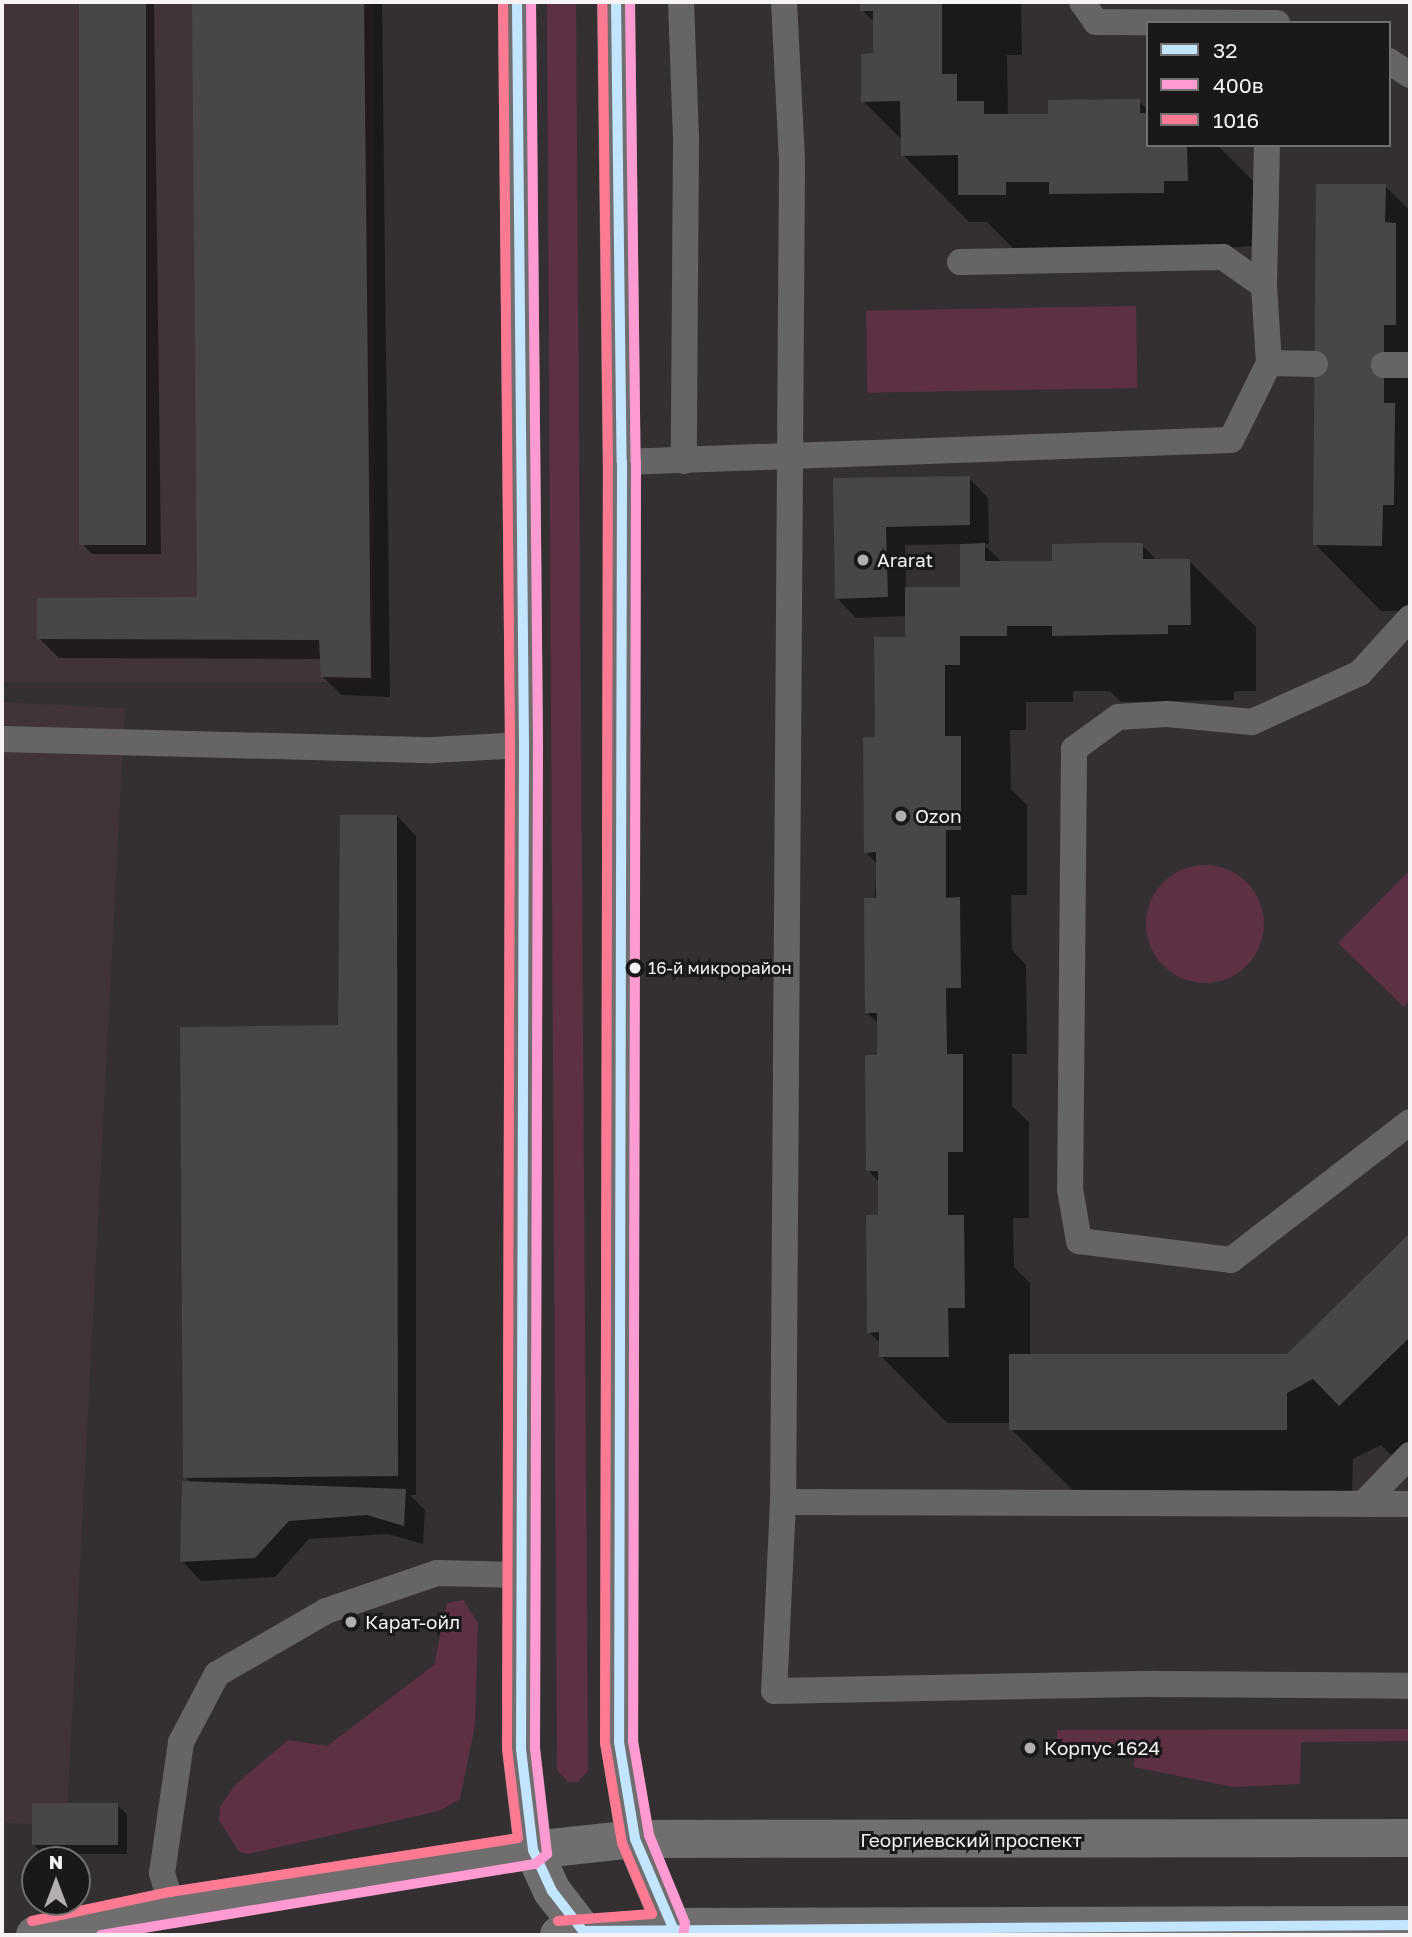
<!DOCTYPE html>
<meta charset="utf-8">
<style>
body{margin:0}
#map{position:relative;width:1412px;height:1937px;overflow:hidden;background:#343032;font-family:"Golos Text",sans-serif}
div>[style]{position:absolute}
.built>*{inset:0;background:#403439;transform-origin:0 0}
.green>*{inset:0;background:#5d3043;transform-origin:0 0}
.round{border-radius:50%}
.shadow>*{inset:0;background:#0007}
.building>*{inset:0;background:#494647;transform-origin:0 0}
.lane>*{height:26px;margin:-13px;padding:0 13px;transform-origin:13px;border-radius:13px;background:#666565}
.primary>*{height:38px;margin:-19px;padding:0 19px;transform-origin:19px;border-radius:19px;background:#706e6f}
.bus-1>*{height:10px;margin:-5px;padding:0 5px;transform-origin:5px;border-radius:5px;background:#c2e6ff}
.bus-2>*{height:10px;margin:-5px;padding:0 5px;transform-origin:5px;border-radius:5px;background:#ff9ad2}
.bus-3>*{height:10px;margin:-5px;padding:0 5px;transform-origin:5px;border-radius:5px;background:#fe7a93}
.dots>*{width:19px;height:19px;translate:-50% -50%;box-sizing:border-box;border:4px solid #1a1819;border-radius:50%}
span{translate:-50% -50%;white-space:nowrap;text-align:center;line-height:1.15;-webkit-text-stroke:6px #1a1819;paint-order:stroke}
.bus-label{font-size:17px;color:#f7f3f4}
.left{translate:0 -50%;text-align:left}
.poi-label{font-size:19px;color:#f7f3f4}
.street-label{font-size:19px;color:#f7f3f4}
.frame{position:absolute;inset:0;border:4px solid #f7f3f4;pointer-events:none}
.legend{position:absolute;left:1146px;top:21px;width:245px;height:126px;box-sizing:border-box;background:#1a1819;border:2px solid #727071;margin:0;padding:9px 12px;list-style:none;font-size:21px;color:#f7f3f4}
.legend li{display:flex;align-items:center;gap:14px;height:35px}
.legend b{width:35px;border:2px solid #727071}
.north{position:absolute;left:21px;top:1846px;width:70px;height:70px;box-sizing:border-box;background:#1a1819;border:2px solid #727071;border-radius:50%;rotate:0deg;font-size:19px;font-weight:700;line-height:28px;text-align:center;color:#f7f3f4}
.north::after{content:'';display:block;margin:auto;width:24px;height:32px;background:#b3afb0;clip-path:polygon(50% 0,100% 100%,50% 72%,0 100%)}
</style>
<div id="map">
<div class="built">
<div style="left:2px;top:2px;width:372px;height:680px"></div>
<div style="left:2px;top:702px;width:123px;height:1119px;rotate:3deg"></div>
</div>
<div class="green">
<div style="clip-path:polygon(547px 2px,576px 2px,588px 1771px,578px 1782px,568px 1782px,557px 1770px)"></div>
<div style="left:1136px;top:306px;width:82px;height:270px;rotate:89deg"></div>
<div class="round" style="left:1146px;top:865px;width:118px;height:118px"></div>
<div style="clip-path:polygon(1410px 870px,1410px 1000px,1404px 1007px,1338px 943px)"></div>
<div style="clip-path:polygon(463px 1600px,478px 1623px,475px 1725px,460px 1799px,439px 1811px,248px 1854px,239px 1852px,219px 1820px,220px 1807px,235px 1785px,288px 1740px,327px 1746px,434px 1665px,447px 1603px)"></div>
<div style="clip-path:polygon(1410px 1729px,1410px 1741px,1301px 1742px,1300px 1784px,1233px 1787px,1134px 1767px,1135px 1745px,1057px 1743px,1057px 1730px)"></div>
</div>
<div class="shadow">
<div style="clip-path:polygon(80px 2px,154px 2px,161px 554px,92px 554px,82px 544px)"></div>
<div style="clip-path:polygon(194px 2px,382px 2px,390px 697px,342px 695px,322px 676px,322px 659px,59px 658px,39px 638px,199px 599px)"></div>
<div style="clip-path:polygon(862px 2px,1021px 2px,1022px 55px,1007px 55px,1008px 116px,1050px 116px,1139px 101px,1148px 110px,1148px 145px,1217px 145px,1253px 181px,1253px 246px,1026px 261px,987px 222px,969px 222px,903px 155px,902px 140px,863px 101px,875px 54px,875px 23px,862px 10px)"></div>
<div style="clip-path:polygon(1385px 186px,1410px 211px,1410px 611px,1381px 611px,1315px 544px)"></div>
<div style="clip-path:polygon(evenodd,969px 478px,988px 498px,989px 544px,983px 544px,1002px 562px,1054px 562px,1142px 545px,1158px 561px,1189px 561px,1256px 627px,1256px 691px,1234px 691px,1234px 700px,1121px 702px,1110px 691px,1073px 691px,1073px 702px,1026px 702px,1026px 730px,1010px 730px,1011px 789px,1027px 805px,1027px 895px,1011px 895px,1012px 950px,1026px 965px,1027px 1054px,1012px 1054px,1012px 1106px,1029px 1122px,1029px 1218px,1013px 1218px,1014px 1267px,1030px 1283px,1030px 1355px,1288px 1355px,1410px 1235px,1410px 1468px,1407px 1471px,1381px 1445px,1353px 1459px,1352px 1496px,1078px 1495px,1011px 1429px,1011px 1423px,947px 1423px,881px 1356px,881px 1344px,869px 1332px,880px 1216px,879px 1182px,868px 1170px,879px 1024px,866px 1012px,877px 864px,866px 852px,877px 739px,907px 638px,907px 616px,856px 618px,837px 598px,835px 480px,969px 478px,961px 544px,962px 589px,906px 589px,905px 545px,961px 544px)"></div>
<div style="clip-path:polygon(397px 816px,416px 836px,416px 1495px,410px 1495px,425px 1510px,423px 1544px,388px 1534px,309px 1539px,275px 1577px,201px 1581px,182px 1561px,192px 1483px,185px 1477px,339px 1027px)"></div>
<div style="clip-path:polygon(117px 1805px,127px 1814px,127px 1854px,43px 1854px,34px 1845px)"></div>
</div>
<div class="building">
<div style="left:79px;top:2px;width:67px;height:543px"></div>
<div style="clip-path:polygon(192px 2px,364px 2px,371px 678px,321px 677px,319px 640px,37px 639px,37px 598px,197px 597px)"></div>
<div style="clip-path:polygon(860px 2px,942px 2px,942px 74px,957px 74px,957px 101px,984px 101px,984px 114px,1048px 114px,1048px 100px,1140px 99px,1140px 113px,1148px 113px,1148px 145px,1187px 145px,1188px 181px,1164px 181px,1164px 193px,1049px 194px,1049px 182px,1006px 182px,1006px 195px,958px 195px,958px 155px,901px 156px,900px 101px,861px 102px,861px 54px,873px 53px,873px 11px,860px 11px)"></div>
<div style="clip-path:polygon(1316px 184px,1386px 184px,1385px 222px,1396px 223px,1396px 325px,1384px 325px,1384px 403px,1395px 403px,1394px 505px,1383px 505px,1382px 546px,1313px 545px)"></div>
<div style="clip-path:polygon(970px 476px,970px 525px,886px 527px,888px 597px,835px 599px,833px 478px)"></div>
<div style="clip-path:polygon(985px 543px,985px 561px,1052px 561px,1052px 544px,1097px 543px,1143px 543px,1143px 559px,1190px 559px,1191px 625px,1168px 625px,1168px 634px,1052px 636px,1052px 626px,1007px 626px,1007px 636px,960px 636px,960px 665px,945px 665px,945px 736px,961px 736px,961px 830px,946px 830px,946px 898px,960px 897px,961px 988px,946px 988px,947px 1054px,963px 1054px,963px 1152px,948px 1152px,948px 1215px,964px 1215px,965px 1308px,948px 1308px,949px 1357px,879px 1357px,879px 1332px,867px 1333px,866px 1215px,878px 1215px,878px 1171px,866px 1171px,865px 1055px,877px 1055px,877px 1013px,865px 1013px,864px 898px,876px 898px,876px 852px,864px 853px,863px 737px,875px 737px,874px 637px,905px 637px,905px 587px,960px 587px,960px 544px)"></div>
<div style="clip-path:polygon(340px 815px,397px 815px,398px 1476px,183px 1478px,180px 1027px,338px 1025px)"></div>
<div style="clip-path:polygon(1410px 1233px,1410px 1337px,1339px 1406px,1313px 1379px,1287px 1393px,1287px 1430px,1009px 1430px,1009px 1354px,1287px 1354px)"></div>
<div style="clip-path:polygon(182px 1481px,406px 1489px,404px 1526px,367px 1515px,289px 1521px,255px 1558px,180px 1562px)"></div>
<div style="left:118px;top:1803px;width:42px;height:86px;rotate:90deg"></div>
</div>
<div class="lane">
<div style="left:681px;top:2px;width:136px;rotate:87.9deg"></div>
<div style="left:686px;top:138px;width:323px;rotate:90.4deg"></div>
<div style="left:784px;top:2px;width:158px;rotate:87.1deg"></div>
<div style="left:792px;top:160px;width:1342px;rotate:90.38deg"></div>
<div style="left:783px;top:1502px;width:189px;rotate:92.7deg"></div>
<div style="left:774px;top:1691px;width:381px;rotate:-1.1deg"></div>
<div style="left:1155px;top:1684px;width:255px;rotate:0.4deg"></div>
<div style="left:1082px;top:2px;width:24px;rotate:55deg"></div>
<div style="left:1096px;top:22px;width:181px;rotate:0.3deg"></div>
<div style="left:1389px;top:61px;width:25px;rotate:34deg"></div>
<div style="left:1264px;top:286px;width:141px;rotate:-88.8deg"></div>
<div style="left:1269px;top:363px;width:46px;rotate:1.2deg"></div>
<div style="left:1384px;top:365px;width:26px"></div>
<div style="left:622px;top:462px;width:609px;rotate:-2.07deg"></div>
<div style="left:1231px;top:440px;width:86px;rotate:-63.7deg"></div>
<div style="left:1269px;top:363px;width:77px;rotate:-93.7deg"></div>
<div style="left:1264px;top:286px;width:50px;rotate:-144.7deg"></div>
<div style="left:1223px;top:257px;width:263px;rotate:178.9deg"></div>
<div style="left:1410px;top:618px;width:74px;rotate:132.3deg"></div>
<div style="left:1360px;top:673px;width:119px;rotate:155.6deg"></div>
<div style="left:1252px;top:722px;width:85px;rotate:-174.6deg"></div>
<div style="left:1167px;top:714px;width:49px;rotate:176.5deg"></div>
<div style="left:1118px;top:717px;width:54px;rotate:144deg"></div>
<div style="left:1074px;top:749px;width:440px;rotate:90.5deg"></div>
<div style="left:1070px;top:1189px;width:53px;rotate:80.2deg"></div>
<div style="left:1079px;top:1241px;width:153px;rotate:7.1deg"></div>
<div style="left:1231px;top:1260px;width:226px;rotate:-37.6deg"></div>
<div style="left:2px;top:739px;width:430px;rotate:1.5deg"></div>
<div style="left:432px;top:750px;width:92px;rotate:-3.1deg"></div>
<div style="left:783px;top:1502px;width:627px;rotate:0.18deg"></div>
<div style="left:1363px;top:1504px;width:68px;rotate:-46.2deg"></div>
<div style="left:172px;top:1906px;width:34px;rotate:-107deg"></div>
<div style="left:162px;top:1873px;width:132px;rotate:-81.7deg"></div>
<div style="left:181px;top:1742px;width:77px;rotate:-62.1deg"></div>
<div style="left:217px;top:1674px;width:126px;rotate:-30deg"></div>
<div style="left:326px;top:1611px;width:117px;rotate:-18.9deg"></div>
<div style="left:437px;top:1573px;width:86px;rotate:1.3deg"></div>
</div>
<div class="primary">
<div style="left:517px;top:2px;width:743px;rotate:89.46deg"></div>
<div style="left:524px;top:745px;width:1004px;rotate:90.17deg"></div>
<div style="left:521px;top:1749px;width:102px;rotate:83.2deg"></div>
<div style="left:533px;top:1850px;width:45px;rotate:65.1deg"></div>
<div style="left:552px;top:1891px;width:51px;rotate:52.2deg"></div>
<div style="left:616px;top:2px;width:460px;rotate:89.3deg"></div>
<div style="left:622px;top:462px;width:1280px;rotate:90.13deg"></div>
<div style="left:619px;top:1742px;width:98px;rotate:80.6deg"></div>
<div style="left:635px;top:1839px;width:95px;rotate:67.2deg"></div>
<div style="left:35px;top:1935px;width:140px;rotate:-12deg"></div>
<div style="left:172px;top:1906px;width:365px;rotate:-8.8deg"></div>
<div style="left:533px;top:1850px;width:103px;rotate:-6.2deg"></div>
<div style="left:635px;top:1839px;width:775px;rotate:-0.07deg"></div>
<div style="left:559px;top:1935px;width:113px;rotate:-4deg"></div>
<div style="left:672px;top:1927px;width:738px;rotate:-0.16deg"></div>
</div>
<div class="bus-1">
<div style="left:517px;top:2px;width:743px;rotate:89.46deg"></div>
<div style="left:524px;top:745px;width:1004px;rotate:90.17deg"></div>
<div style="left:521px;top:1749px;width:102px;rotate:83.2deg"></div>
<div style="left:533px;top:1850px;width:45px;rotate:65.1deg"></div>
<div style="left:552px;top:1891px;width:51px;rotate:52.2deg"></div>
<div style="left:583px;top:1931px;width:827px;rotate:-0.42deg"></div>
<div style="left:616px;top:2px;width:460px;rotate:89.3deg"></div>
<div style="left:622px;top:462px;width:1280px;rotate:90.13deg"></div>
<div style="left:619px;top:1742px;width:98px;rotate:80.6deg"></div>
<div style="left:635px;top:1839px;width:104px;rotate:66.9deg"></div>
</div>
<div class="bus-2">
<div style="left:630px;top:2px;width:460px;rotate:89.3deg"></div>
<div style="left:636px;top:462px;width:1279px;rotate:90.13deg"></div>
<div style="left:633px;top:1741px;width:95px;rotate:80.3deg"></div>
<div style="left:649px;top:1835px;width:95px;rotate:67.8deg"></div>
<div style="left:685px;top:1923px;width:12px;rotate:99deg"></div>
<div style="left:101px;top:1935px;width:440px;rotate:-9.3deg"></div>
<div style="left:535px;top:1864px;width:16px;rotate:-40deg"></div>
<div style="left:547px;top:1854px;width:107px;rotate:-96.5deg"></div>
<div style="left:535px;top:1748px;width:1003px;rotate:-89.83deg"></div>
<div style="left:538px;top:745px;width:743px;rotate:-90.54deg"></div>
</div>
<div class="bus-3">
<div style="left:32px;top:1921px;width:141px;rotate:-11.9deg"></div>
<div style="left:170px;top:1892px;width:352px;rotate:-8.8deg"></div>
<div style="left:518px;top:1838px;width:90px;rotate:-97deg"></div>
<div style="left:507px;top:1749px;width:1004px;rotate:-89.83deg"></div>
<div style="left:510px;top:745px;width:743px;rotate:-90.54deg"></div>
<div style="left:558px;top:1921px;width:94px;rotate:-4.3deg"></div>
<div style="left:652px;top:1914px;width:77px;rotate:-112.9deg"></div>
<div style="left:622px;top:1843px;width:102px;rotate:-99.6deg"></div>
<div style="left:605px;top:1742px;width:1280px;rotate:-89.87deg"></div>
<div style="left:608px;top:462px;width:460px;rotate:-90.7deg"></div>
</div>
<div class="dots">
<div style="left:863px;top:560px;background:#b3afb0"></div>
<div style="left:901px;top:816px;background:#b3afb0"></div>
<div style="left:635px;top:968px;background:#f7f3f4"></div>
<div style="left:351px;top:1622px;background:#b3afb0"></div>
<div style="left:1030px;top:1748px;background:#b3afb0"></div>
</div>
<div class="bus-label">
<span class="left" style="left:648px;top:968px">16-й микрорайон</span>
</div>
<div class="poi-label">
<span class="left" style="left:877px;top:560px">Ararat</span>
<span class="left" style="left:915px;top:816px">Ozon</span>
<span class="left" style="left:365px;top:1622px">Карат-ойл</span>
<span class="left" style="left:1044px;top:1748px">Корпус 1624</span>
</div>
<div class="street-label">
<span style="left:971px;top:1840px">Георгиевский проспект</span>
</div>
<div class="frame"></div>
<ul class="legend">
<li><b style="height:9px;background:#c2e6ff"></b>32</li>
<li><b style="height:9px;background:#ff9ad2"></b>400в</li>
<li><b style="height:9px;background:#fe7a93"></b>1016</li>
</ul>
<div class="north">N</div>
</div>
